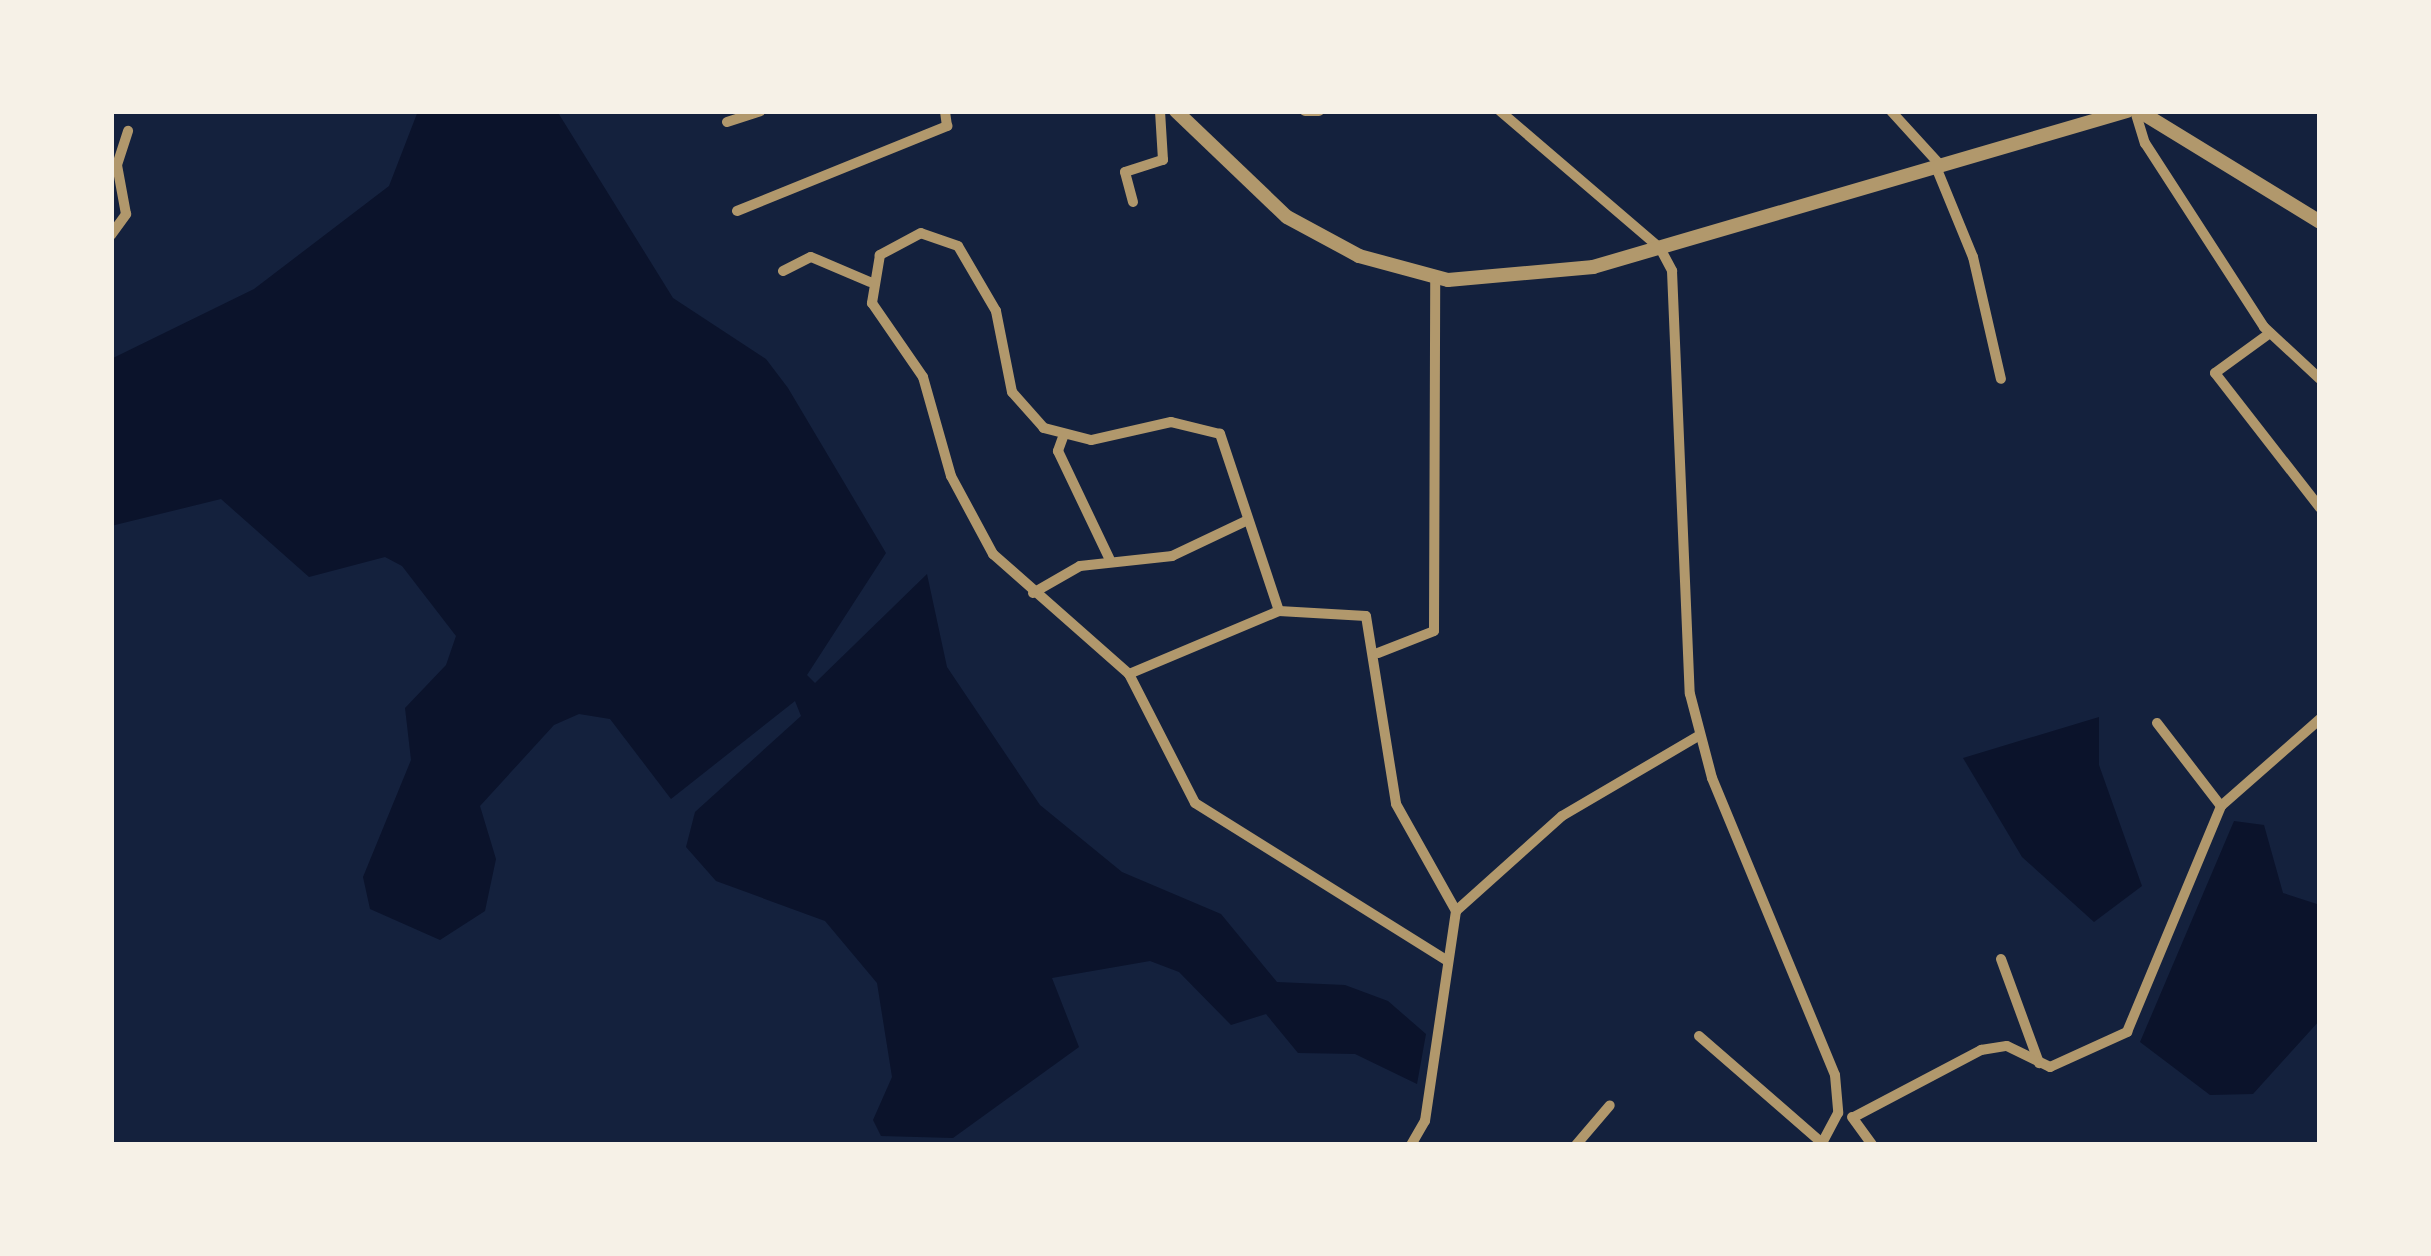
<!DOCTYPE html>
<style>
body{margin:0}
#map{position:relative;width:2431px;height:1256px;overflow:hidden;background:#14213d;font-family:"Source Serif 4",serif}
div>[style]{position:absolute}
.water>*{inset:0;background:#0b132b}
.minor>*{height:10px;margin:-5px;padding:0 5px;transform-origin:5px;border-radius:5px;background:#b1986c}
.tertiary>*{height:14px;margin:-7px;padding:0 7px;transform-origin:7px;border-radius:7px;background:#b1986c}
span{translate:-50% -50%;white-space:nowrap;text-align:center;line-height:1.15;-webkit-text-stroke:12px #f6f1e7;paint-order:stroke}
.frame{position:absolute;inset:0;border:114px solid #f6f1e7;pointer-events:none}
</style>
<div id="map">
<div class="water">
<div style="clip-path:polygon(418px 111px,557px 111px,673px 298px,766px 359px,788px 388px,886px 553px,807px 675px,815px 683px,927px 574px,947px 667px,1040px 805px,1122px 872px,1221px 914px,1277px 982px,1345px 985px,1388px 1001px,1426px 1034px,1417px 1084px,1355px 1054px,1298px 1053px,1266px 1014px,1231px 1025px,1179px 972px,1150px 961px,1052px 978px,1079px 1047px,953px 1138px,881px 1136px,873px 1120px,892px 1077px,877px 983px,825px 921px,716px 881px,686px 847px,695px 812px,801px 716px,795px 701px,671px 799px,610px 719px,579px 714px,554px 725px,480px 806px,496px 859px,485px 911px,440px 940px,370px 909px,363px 877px,411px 760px,405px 708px,446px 665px,456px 636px,402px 566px,385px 557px,309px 577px,221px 499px,111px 526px,111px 359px,254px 289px,389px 186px)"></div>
<div style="clip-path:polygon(2099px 717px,2099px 765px,2142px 886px,2094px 922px,2022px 857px,1963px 758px)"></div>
<div style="clip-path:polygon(2234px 821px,2264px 825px,2283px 893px,2320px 905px,2320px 1020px,2253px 1094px,2210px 1095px,2140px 1042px)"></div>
</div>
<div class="minor">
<div style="left:1305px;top:111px;width:14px"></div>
<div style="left:1500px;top:111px;width:211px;rotate:40.6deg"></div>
<div style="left:1660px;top:248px;width:26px;rotate:62deg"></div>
<div style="left:1672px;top:271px;width:423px;rotate:87.6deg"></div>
<div style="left:1690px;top:694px;width:87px;rotate:75.3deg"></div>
<div style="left:1712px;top:778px;width:321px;rotate:67.5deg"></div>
<div style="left:1835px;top:1075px;width:38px;rotate:85deg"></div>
<div style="left:1838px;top:1113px;width:36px;rotate:118deg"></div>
<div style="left:1891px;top:111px;width:74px;rotate:47.7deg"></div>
<div style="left:2135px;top:111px;width:34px;rotate:73deg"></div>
<div style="left:2145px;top:143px;width:219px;rotate:57.1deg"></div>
<div style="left:2264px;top:327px;width:76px;rotate:42.9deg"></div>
<div style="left:727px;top:122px;width:35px;rotate:-18deg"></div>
<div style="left:1936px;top:167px;width:97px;rotate:67.7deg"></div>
<div style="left:1973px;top:257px;width:125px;rotate:77.1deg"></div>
<div style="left:1133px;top:202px;width:31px;rotate:-105deg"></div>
<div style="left:1125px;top:172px;width:40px;rotate:-18deg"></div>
<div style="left:1163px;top:160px;width:49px;rotate:-93.5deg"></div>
<div style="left:737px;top:211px;width:227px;rotate:-22deg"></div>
<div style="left:947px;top:126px;width:15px;rotate:-98deg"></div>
<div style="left:111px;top:235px;width:26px;rotate:-54deg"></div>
<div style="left:126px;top:214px;width:50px;rotate:-100.4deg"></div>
<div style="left:117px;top:165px;width:36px;rotate:-72deg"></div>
<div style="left:783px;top:271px;width:31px;rotate:-27deg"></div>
<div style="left:811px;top:257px;width:64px;rotate:23deg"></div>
<div style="left:2270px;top:333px;width:68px;rotate:144deg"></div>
<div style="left:2215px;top:373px;width:171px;rotate:52.1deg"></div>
<div style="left:1063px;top:437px;width:15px;rotate:110deg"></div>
<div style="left:1058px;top:451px;width:119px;rotate:64.5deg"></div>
<div style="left:1033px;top:593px;width:54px;rotate:-29.9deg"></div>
<div style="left:1080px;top:566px;width:93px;rotate:-6.2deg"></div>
<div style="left:1172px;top:556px;width:84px;rotate:-25.3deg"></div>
<div style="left:1279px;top:611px;width:187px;rotate:-108.4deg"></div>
<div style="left:1220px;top:434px;width:50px;rotate:-166.2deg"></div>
<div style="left:1171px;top:422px;width:82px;rotate:167.3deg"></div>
<div style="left:1091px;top:440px;width:49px;rotate:-165.7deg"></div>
<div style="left:1044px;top:428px;width:48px;rotate:-131.6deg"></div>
<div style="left:1012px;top:392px;width:83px;rotate:-101.2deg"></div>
<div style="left:996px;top:311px;width:75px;rotate:-120.3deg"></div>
<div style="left:958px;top:246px;width:39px;rotate:-161deg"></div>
<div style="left:921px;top:233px;width:47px;rotate:151.8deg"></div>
<div style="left:880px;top:255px;width:49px;rotate:99.5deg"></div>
<div style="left:872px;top:303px;width:90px;rotate:55.4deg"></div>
<div style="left:923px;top:377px;width:103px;rotate:74.2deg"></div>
<div style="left:951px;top:476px;width:89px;rotate:61.7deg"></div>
<div style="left:993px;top:554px;width:181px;rotate:41.4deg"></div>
<div style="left:1129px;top:674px;width:145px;rotate:62.9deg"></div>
<div style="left:1195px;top:803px;width:298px;rotate:32deg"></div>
<div style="left:1279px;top:611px;width:87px;rotate:3.3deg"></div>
<div style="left:1366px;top:616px;width:190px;rotate:80.9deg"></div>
<div style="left:1396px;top:804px;width:123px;rotate:60.7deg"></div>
<div style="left:1378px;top:653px;width:60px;rotate:-21.4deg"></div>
<div style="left:1434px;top:631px;width:353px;rotate:-89.8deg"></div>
<div style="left:1129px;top:674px;width:163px;rotate:-22.8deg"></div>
<div style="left:2157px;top:723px;width:105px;rotate:52.4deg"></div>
<div style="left:2001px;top:959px;width:111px;rotate:69.9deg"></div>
<div style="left:1699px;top:1036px;width:163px;rotate:41deg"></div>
<div style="left:1852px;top:1117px;width:34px;rotate:54deg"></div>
<div style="left:1854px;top:1117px;width:144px;rotate:-27.8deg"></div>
<div style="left:1981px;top:1050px;width:26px;rotate:-9deg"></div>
<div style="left:2007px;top:1046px;width:48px;rotate:26deg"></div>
<div style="left:2050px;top:1067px;width:85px;rotate:-24.4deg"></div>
<div style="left:2127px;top:1032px;width:245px;rotate:-67.4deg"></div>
<div style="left:2221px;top:806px;width:132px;rotate:-41.3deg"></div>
<div style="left:1411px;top:1145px;width:28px;rotate:-60deg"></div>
<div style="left:1425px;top:1121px;width:212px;rotate:-81.6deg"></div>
<div style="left:1456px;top:911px;width:142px;rotate:-41.9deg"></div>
<div style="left:1562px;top:816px;width:160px;rotate:-30.4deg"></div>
<div style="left:1576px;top:1145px;width:52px;rotate:-49.6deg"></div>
</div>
<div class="tertiary">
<div style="left:1176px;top:111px;width:153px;rotate:43.7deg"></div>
<div style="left:1287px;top:217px;width:82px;rotate:28.4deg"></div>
<div style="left:1359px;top:256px;width:92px;rotate:15.1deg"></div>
<div style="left:1448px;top:280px;width:146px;rotate:-5.1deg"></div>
<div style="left:1593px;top:267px;width:556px;rotate:-16.28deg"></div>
<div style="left:2139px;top:111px;width:212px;rotate:31.5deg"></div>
</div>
<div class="frame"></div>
</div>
